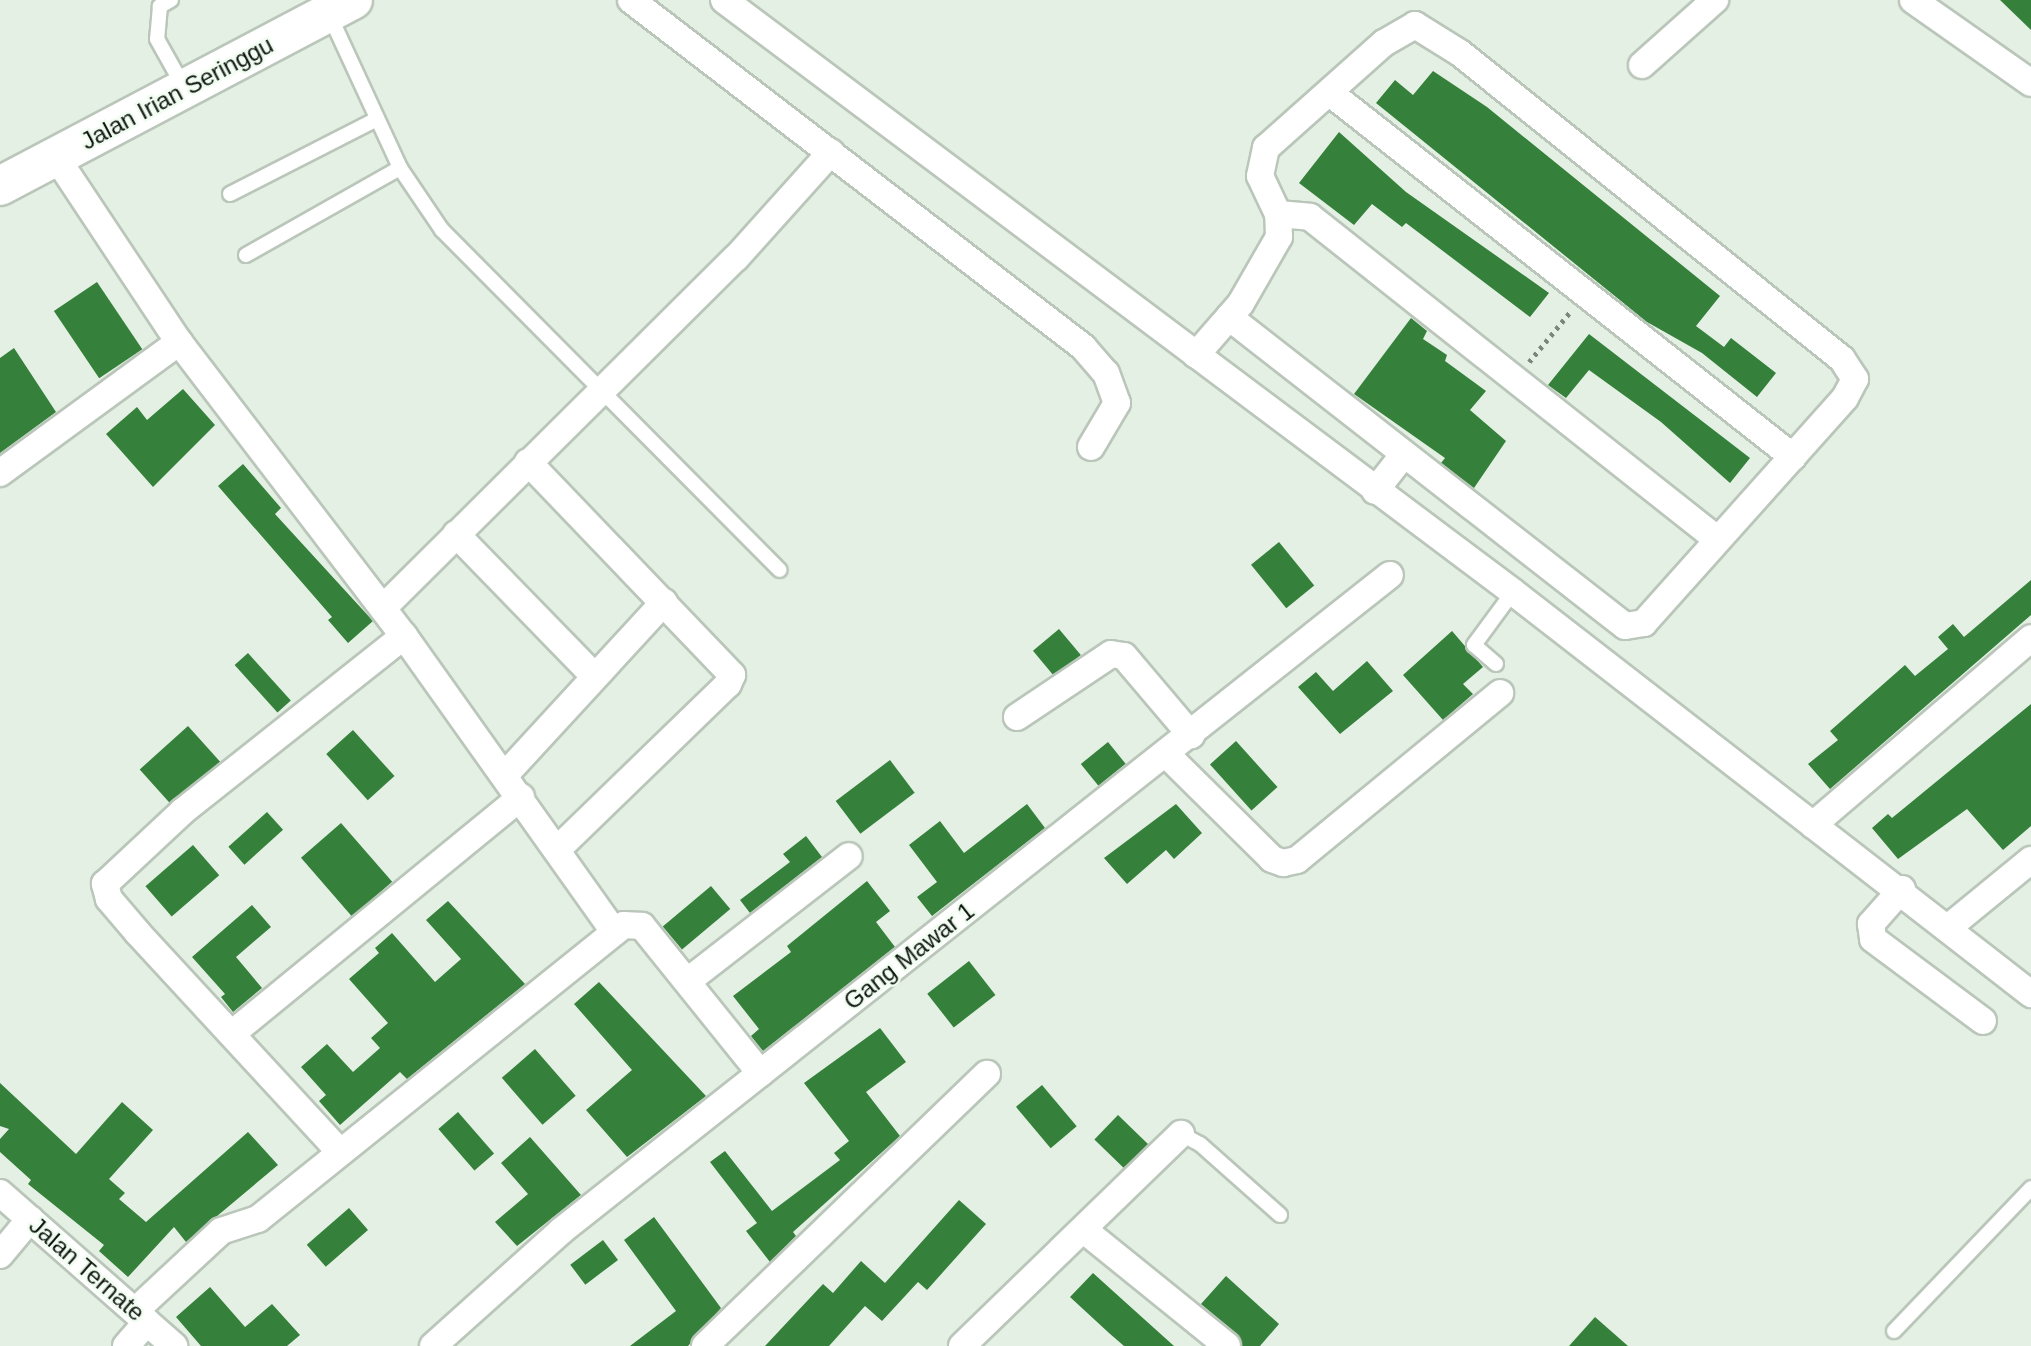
<!DOCTYPE html>
<style>
body{margin:0}
#map{position:relative;width:2031px;height:1346px;overflow:hidden;background:#e3f0e3;font-family:Helvetica,sans-serif}
div>[style]{position:absolute}
.building>*{inset:0;background:#35803b;transform-origin:0 0}
.path>*{height:4.5px;margin-top:-2.25px;transform-origin:0;background:repeating-linear-gradient(90deg,#7d867d 0 3.5px,transparent 0 8.5px)}
.roads{filter:drop-shadow(2px 0 #bac6ba) drop-shadow(-2px 0 #bac6ba) drop-shadow(0 2px #bac6ba) drop-shadow(0 -2px #bac6ba)}
.lane>*{height:14px;margin:-7px;padding:0 7px;transform-origin:7px;border-radius:7px;background:#fff}
.street>*{height:26px;margin:-13px;padding:0 13px;transform-origin:13px;border-radius:13px;background:#fff}
.secondary>*{height:38px;margin:-19px;padding:0 19px;transform-origin:19px;border-radius:19px;background:#fff}
span{translate:-50% -50%;white-space:nowrap;text-align:center;line-height:1.15;-webkit-text-stroke:5px #f0fdf0;paint-order:stroke}
.street-label{font-size:24px;color:#101410}
</style>
<div id="map">
<div class="building">
<div style="clip-path:polygon(2000px 0,2031px 0,2031px 30px)"></div>
<div style="clip-path:polygon(1433px 71px,1487px 107px,1720px 296px,1696px 326px,1724px 347px,1731px 338px,1776px 373px,1757px 397px,1702px 353px,1647px 322px,1376px 103px,1395px 80px,1413px 95px)"></div>
<div style="clip-path:polygon(1339px 132px,1406px 192px,1549px 293px,1530px 317px,1406px 223px,1402px 227px,1372px 204px,1354px 225px,1299px 183px)"></div>
<div style="left:97px;top:282px;width:81px;height:52px;rotate:56deg"></div>
<div style="clip-path:polygon(1411px 318px,1427px 331px,1423px 339px,1447px 355px,1445px 361px,1486px 391px,1470px 410px,1506px 441px,1474px 488px,1441px 463px,1445px 458px,1354px 394px)"></div>
<div style="clip-path:polygon(1589px 334px,1750px 458px,1730px 483px,1661px 422px,1589px 370px,1566px 398px,1548px 385px)"></div>
<div style="clip-path:polygon(14px 348px,56px 412px,0 453px,0 358px)"></div>
<div style="clip-path:polygon(183px 389px,215px 425px,153px 487px,106px 434px,137px 407px,147px 420px)"></div>
<div style="clip-path:polygon(243px 464px,281px 508px,275px 514px,373px 621px,348px 643px,328px 620px,332px 617px,218px 486px)"></div>
<div style="left:1279px;top:542px;width:56px;height:36px;rotate:51deg"></div>
<div style="clip-path:polygon(2031px 580px,2031px 615px,1830px 789px,1808px 764px,1838px 740px,1830px 731px,1905px 665px,1915px 676px,1948px 649px,1938px 637px,1953px 624px,1964px 637px)"></div>
<div style="left:1059px;top:629px;width:34px;height:34px;rotate:50deg"></div>
<div style="clip-path:polygon(1452px 631px,1483px 667px,1463px 684px,1473px 694px,1443px 720px,1403px 675px)"></div>
<div style="left:248px;top:653px;width:64px;height:18px;rotate:48deg"></div>
<div style="clip-path:polygon(1367px 661px,1393px 691px,1340px 734px,1298px 687px,1316px 672px,1333px 691px)"></div>
<div style="clip-path:polygon(2031px 704px,2031px 826px,2003px 850px,1967px 809px,1898px 859px,1872px 828px,1888px 814px,1892px 818px)"></div>
<div style="left:188px;top:726px;width:48px;height:65px;rotate:48deg"></div>
<div style="left:353px;top:730px;width:62px;height:36px;rotate:48deg"></div>
<div style="left:1236px;top:741px;width:62px;height:35px;rotate:48deg"></div>
<div style="left:1108px;top:742px;width:28px;height:35px;rotate:51deg"></div>
<div style="left:890px;top:760px;width:41px;height:68px;rotate:53deg"></div>
<div style="clip-path:polygon(1027px 804px,1045px 828px,932px 916px,917px 897px,937px 882px,909px 845px,940px 821px,964px 853px)"></div>
<div style="clip-path:polygon(1176px 804px,1202px 833px,1174px 859px,1166px 850px,1127px 884px,1104px 858px)"></div>
<div style="left:267px;top:812px;width:24px;height:52px;rotate:48deg"></div>
<div style="left:341px;top:823px;width:78px;height:53px;rotate:49deg"></div>
<div style="clip-path:polygon(806px 836px,822px 857px,750px 913px,740px 900px,790px 862px,783px 854px)"></div>
<div style="left:193px;top:845px;width:40px;height:63px;rotate:49deg"></div>
<div style="clip-path:polygon(867px 881px,890px 911px,876px 922px,895px 947px,763px 1051px,751px 1036px,759px 1029px,733px 996px,791px 952px,787px 946px)"></div>
<div style="left:711px;top:886px;width:30px;height:63px;rotate:50deg"></div>
<div style="clip-path:polygon(448px 901px,525px 984px,407px 1079px,400px 1072px,340px 1125px,319px 1101px,326px 1095px,301px 1067px,327px 1044px,353px 1072px,380px 1048px,371px 1038px,388px 1023px,349px 979px,379px 953px,375px 948px,392px 933px,435px 982px,461px 959px,426px 920px)"></div>
<div style="clip-path:polygon(252px 905px,271px 927px,236px 957px,262px 988px,233px 1012px,221px 997px,225px 994px,192px 957px)"></div>
<div style="left:969px;top:961px;width:43px;height:53px;rotate:52deg"></div>
<div style="clip-path:polygon(599px 982px,706px 1096px,627px 1157px,586px 1110px,632px 1070px,574px 1004px)"></div>
<div style="clip-path:polygon(880px 1028px,906px 1062px,866px 1092px,900px 1136px,793px 1232px,796px 1236px,770px 1262px,746px 1231px,757px 1223px,710px 1162px,725px 1151px,772px 1211px,840px 1160px,834px 1153px,849px 1141px,804px 1083px)"></div>
<div style="left:535px;top:1049px;width:62px;height:44px;rotate:49deg"></div>
<div style="clip-path:polygon(0 1083px,76px 1154px,122px 1102px,153px 1130px,109px 1179px,125px 1193px,119px 1199px,146px 1222px,248px 1132px,278px 1165px,186px 1242px,174px 1227px,128px 1277px,99px 1251px,104px 1245px,28px 1184px,31px 1180px,0 1152px,0 1139px,9px 1129px,0 1126px)"></div>
<div style="left:1042px;top:1085px;width:54px;height:34px;rotate:50deg"></div>
<div style="left:458px;top:1112px;width:55px;height:26px;rotate:49deg"></div>
<div style="left:1118px;top:1115px;width:42px;height:34px;rotate:44deg"></div>
<div style="clip-path:polygon(530px 1137px,581px 1195px,517px 1246px,495px 1222px,528px 1194px,501px 1163px)"></div>
<div style="clip-path:polygon(959px 1200px,986px 1224px,927px 1290px,918px 1282px,882px 1321px,865px 1306px,829px 1346px,765px 1346px,823px 1284px,833px 1293px,861px 1261px,885px 1283px)"></div>
<div style="left:349px;top:1208px;width:29px;height:56px;rotate:49deg"></div>
<div style="clip-path:polygon(654px 1217px,721px 1308px,688px 1346px,630px 1346px,676px 1311px,624px 1240px)"></div>
<div style="left:603px;top:1240px;width:25px;height:41px;rotate:53deg"></div>
<div style="clip-path:polygon(1093px 1273px,1124px 1301px,1174px 1346px,1124px 1346px,1109px 1333px,1070px 1297px)"></div>
<div style="clip-path:polygon(1226px 1276px,1279px 1324px,1260px 1346px,1242px 1346px,1237px 1334px,1201px 1304px)"></div>
<div style="clip-path:polygon(210px 1287px,245px 1327px,272px 1304px,300px 1335px,287px 1346px,201px 1346px,176px 1317px)"></div>
<div style="clip-path:polygon(1595px 1317px,1628px 1346px,1569px 1346px)"></div>
</div>
<div class="path">
<div style="left:1529px;top:362px;width:65px;rotate:-50.6deg"></div>
</div>
<div class="roads">
<div class="lane">
<div style="left:171px;top:0;width:13px;rotate:151deg"></div>
<div style="left:160px;top:6px;width:33px;rotate:95deg"></div>
<div style="left:157px;top:39px;width:57px;rotate:60.8deg"></div>
<div style="left:329px;top:14px;width:170px;rotate:65.2deg"></div>
<div style="left:400px;top:168px;width:75px;rotate:55.9deg"></div>
<div style="left:442px;top:230px;width:479px;rotate:45.2deg"></div>
<div style="left:230px;top:194px;width:165px;rotate:-27deg"></div>
<div style="left:246px;top:255px;width:177px;rotate:-29.5deg"></div>
<div style="left:1496px;top:664px;width:29px;rotate:-139deg"></div>
<div style="left:1474px;top:645px;width:66px;rotate:-53.7deg"></div>
<div style="left:1181px;top:1134px;width:21px;rotate:28deg"></div>
<div style="left:1200px;top:1144px;width:107px;rotate:41.6deg"></div>
<div style="left:1894px;top:1331px;width:198px;rotate:-46.2deg"></div>
</div>
<div class="street">
<div style="left:631px;top:0;width:570px;rotate:37.51deg"></div>
<div style="left:1083px;top:347px;width:35px;rotate:49deg"></div>
<div style="left:1106px;top:373px;width:32px;rotate:70deg"></div>
<div style="left:1117px;top:403px;width:51px;rotate:120.6deg"></div>
<div style="left:724px;top:0;width:986px;rotate:36.88deg"></div>
<div style="left:1513px;top:592px;width:656px;rotate:37.81deg"></div>
<div style="left:1913px;top:0;width:144px;rotate:35.1deg"></div>
<div style="left:1642px;top:65px;width:98px;rotate:-41.7deg"></div>
<div style="left:1330px;top:93px;width:589px;rotate:38.17deg"></div>
<div style="left:56px;top:157px;width:222px;rotate:56.4deg"></div>
<div style="left:179px;top:342px;width:370px;rotate:52.6deg"></div>
<div style="left:404px;top:636px;width:363px;rotate:54.6deg"></div>
<div style="left:1278px;top:214px;width:32px;rotate:5deg"></div>
<div style="left:1310px;top:217px;width:520px;rotate:38.37deg"></div>
<div style="left:1196px;top:355px;width:50px;rotate:-49deg"></div>
<div style="left:1229px;top:317px;width:18px;rotate:-49deg"></div>
<div style="left:1241px;top:303px;width:76px;rotate:-60.1deg"></div>
<div style="left:1279px;top:237px;width:23px;rotate:-92deg"></div>
<div style="left:1278px;top:214px;width:42px;rotate:-115.3deg"></div>
<div style="left:1260px;top:176px;width:29px;rotate:-78deg"></div>
<div style="left:1266px;top:148px;width:158px;rotate:-41.7deg"></div>
<div style="left:1384px;top:43px;width:36px;rotate:-30deg"></div>
<div style="left:1415px;top:25px;width:53px;rotate:31.9deg"></div>
<div style="left:1460px;top:53px;width:489px;rotate:38.7deg"></div>
<div style="left:1842px;top:359px;width:24px;rotate:57deg"></div>
<div style="left:1855px;top:379px;width:21px;rotate:118deg"></div>
<div style="left:1845px;top:398px;width:302px;rotate:131.8deg"></div>
<div style="left:1644px;top:623px;width:19px;rotate:171deg"></div>
<div style="left:1625px;top:626px;width:502px;rotate:-142.03deg"></div>
<div style="left:528px;top:462px;width:295px;rotate:46.2deg"></div>
<div style="left:732px;top:675px;width:10px;rotate:114deg"></div>
<div style="left:728px;top:684px;width:235px;rotate:135.9deg"></div>
<div style="left:0;top:473px;width:222px;rotate:-36.2deg"></div>
<div style="left:1375px;top:491px;width:47px;rotate:-51.9deg"></div>
<div style="left:456px;top:534px;width:199px;rotate:45.8deg"></div>
<div style="left:383px;top:608px;width:497px;rotate:-44.8deg"></div>
<div style="left:736px;top:258px;width:142px;rotate:-48.1deg"></div>
<div style="left:1017px;top:717px;width:113px;rotate:-33.8deg"></div>
<div style="left:1111px;top:654px;width:13px;rotate:9deg"></div>
<div style="left:1124px;top:656px;width:104px;rotate:49.7deg"></div>
<div style="left:1166px;top:754px;width:149px;rotate:44.7deg"></div>
<div style="left:1272px;top:859px;width:12px;rotate:20deg"></div>
<div style="left:1283px;top:863px;width:14px;rotate:-12deg"></div>
<div style="left:1297px;top:860px;width:263px;rotate:-39.4deg"></div>
<div style="left:505px;top:775px;width:235px;rotate:-47.4deg"></div>
<div style="left:1813px;top:825px;width:287px;rotate:-40.6deg"></div>
<div style="left:1902px;top:889px;width:47px;rotate:131.5deg"></div>
<div style="left:1871px;top:924px;width:15px;rotate:82deg"></div>
<div style="left:1873px;top:939px;width:137px;rotate:36.7deg"></div>
<div style="left:1949px;top:927px;width:106px;rotate:-39.3deg"></div>
<div style="left:689px;top:980px;width:202px;rotate:-37.8deg"></div>
<div style="left:234px;top:1032px;width:371px;rotate:-39.3deg"></div>
<div style="left:340px;top:1152px;width:298px;rotate:-132.7deg"></div>
<div style="left:138px;top:933px;width:45px;rotate:-130.5deg"></div>
<div style="left:109px;top:899px;width:16px;rotate:-105deg"></div>
<div style="left:105px;top:884px;width:107px;rotate:-43.1deg"></div>
<div style="left:183px;top:811px;width:282px;rotate:-38.4deg"></div>
<div style="left:0;top:1193px;width:232px;rotate:41.3deg"></div>
<div style="left:1084px;top:1230px;width:184px;rotate:39deg"></div>
<div style="left:0;top:1255px;width:47px;rotate:-50.2deg"></div>
<div style="left:135px;top:1311px;width:117px;rotate:-42.9deg"></div>
<div style="left:221px;top:1231px;width:39px;rotate:-18deg"></div>
<div style="left:258px;top:1219px;width:469px;rotate:-38.8deg"></div>
<div style="left:624px;top:925px;width:18px;rotate:3deg"></div>
<div style="left:642px;top:926px;width:189px;rotate:51.2deg"></div>
<div style="left:126px;top:1346px;width:32px;rotate:-49deg"></div>
<div style="left:433px;top:1346px;width:172px;rotate:-41.9deg"></div>
<div style="left:561px;top:1231px;width:1057px;rotate:-38.36deg"></div>
<div style="left:705px;top:1346px;width:392px;rotate:-44deg"></div>
<div style="left:962px;top:1346px;width:305px;rotate:-44.1deg"></div>
</div>
<div class="secondary">
<div style="left:0;top:186px;width:399px;rotate:-27.8deg"></div>
</div>
</div>
<div class="street-label">
<span style="left:177px;top:93px;rotate:-28deg">Jalan Irian Seringgu</span>
<span style="left:909px;top:956px;rotate:-38deg">Gang Mawar 1</span>
<span style="left:87px;top:1269px;rotate:41deg">Jalan Ternate</span>
</div>
</div>
